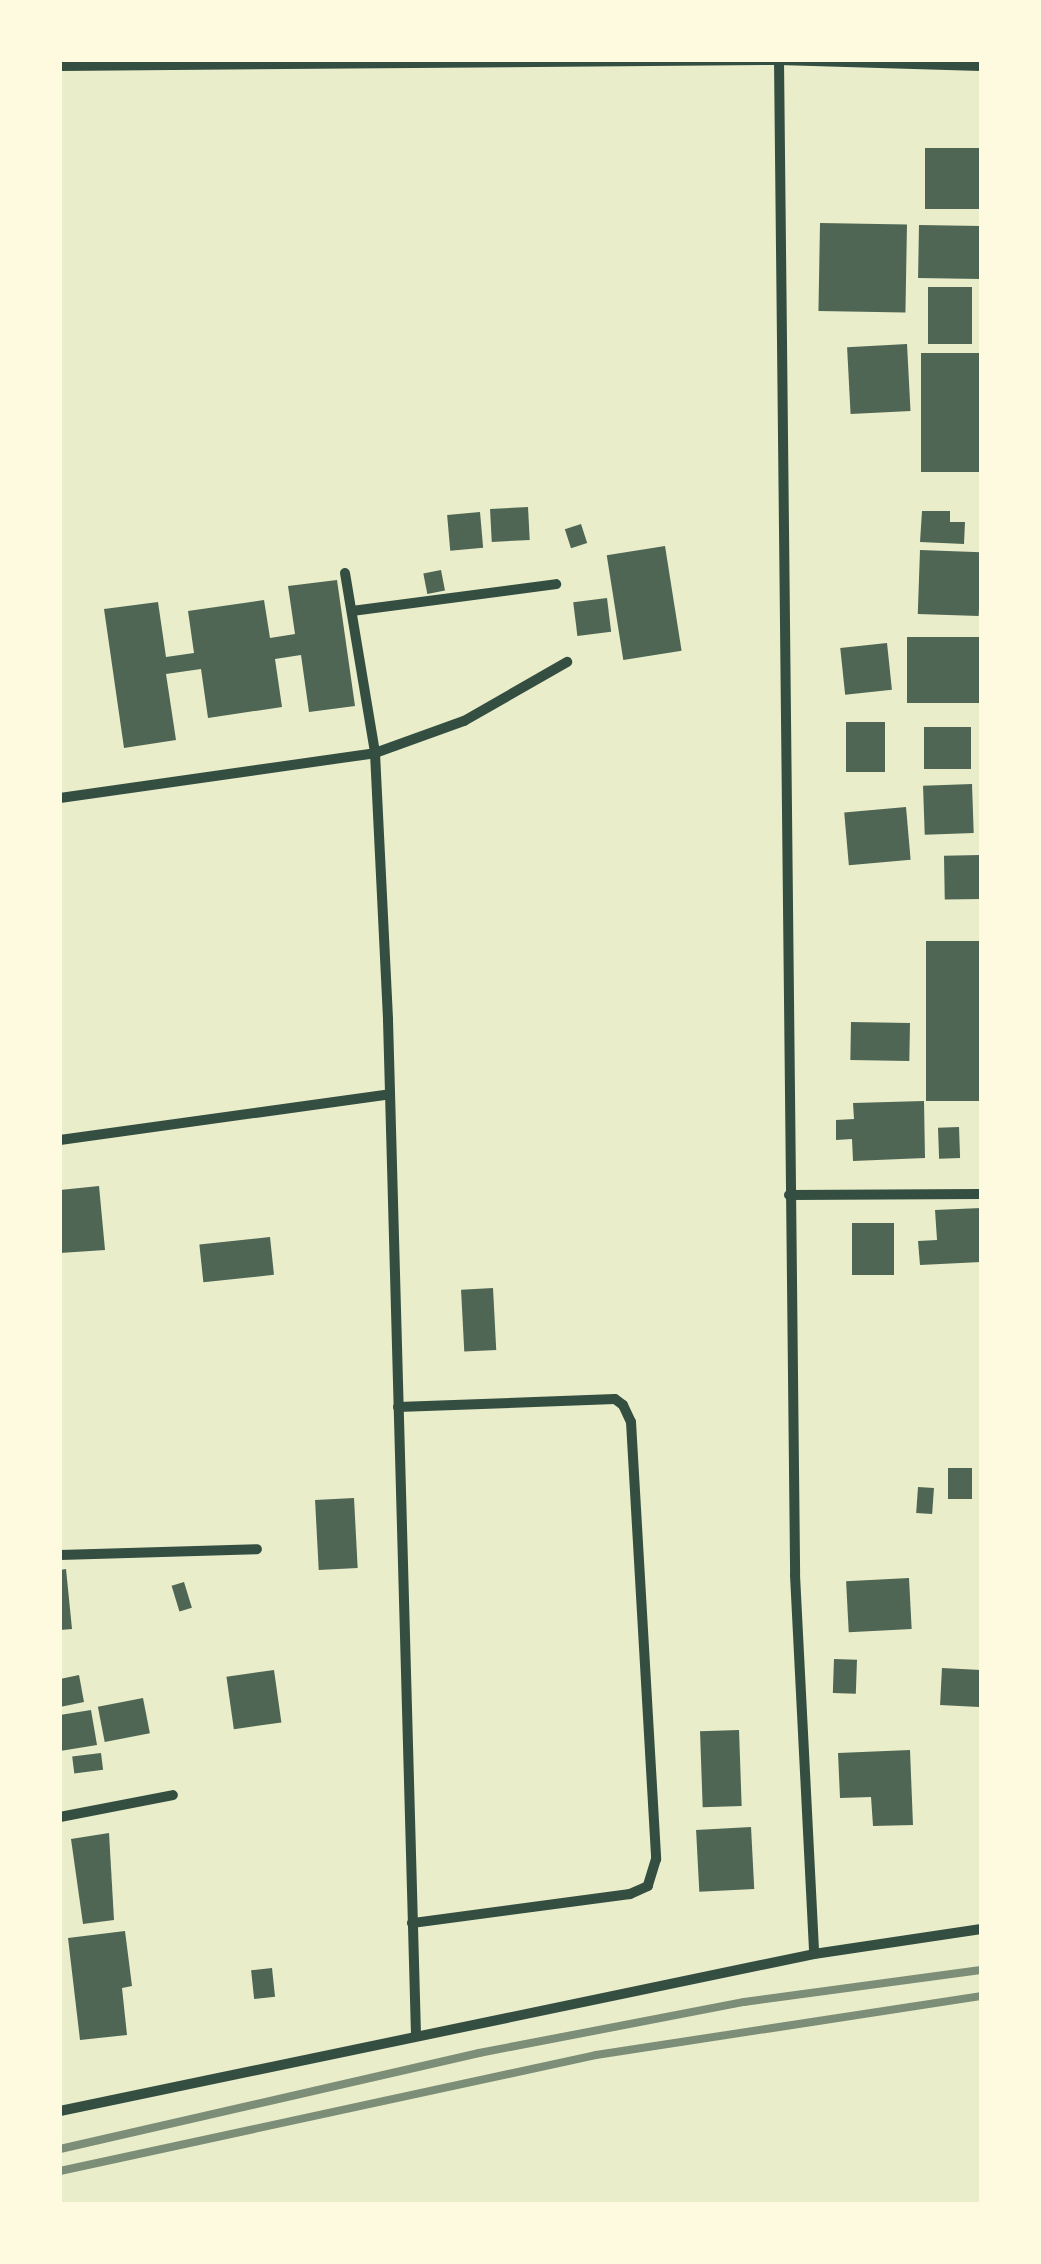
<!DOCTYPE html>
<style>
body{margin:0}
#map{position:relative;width:1041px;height:2264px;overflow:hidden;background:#e9edc9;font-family:Overpass,sans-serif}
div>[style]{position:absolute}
.building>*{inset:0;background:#4f6655;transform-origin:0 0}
.minor>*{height:10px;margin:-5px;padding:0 5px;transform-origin:5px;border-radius:5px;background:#344e41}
.rail>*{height:8px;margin:-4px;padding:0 4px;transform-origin:4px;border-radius:4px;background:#7c8e77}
span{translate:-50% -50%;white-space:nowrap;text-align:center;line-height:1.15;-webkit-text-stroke:8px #fefae0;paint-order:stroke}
.frame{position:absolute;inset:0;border:62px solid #fefae0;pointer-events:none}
</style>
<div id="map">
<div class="building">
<div style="left:925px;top:148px;width:56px;height:61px"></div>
<div style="left:820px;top:223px;width:87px;height:88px;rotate:1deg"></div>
<div style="left:919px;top:225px;width:62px;height:53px;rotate:1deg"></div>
<div style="left:928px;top:287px;width:44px;height:57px"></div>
<div style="left:907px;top:344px;width:67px;height:60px;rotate:87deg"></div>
<div style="left:981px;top:353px;width:119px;height:60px;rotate:90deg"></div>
<div style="left:528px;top:507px;width:33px;height:38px;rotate:87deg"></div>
<div style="clip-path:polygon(922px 511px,950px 511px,950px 522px,965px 522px,964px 544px,920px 542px)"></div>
<div style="left:480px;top:512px;width:36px;height:33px;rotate:85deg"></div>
<div style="left:581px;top:524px;width:20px;height:17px;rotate:72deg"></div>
<div style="left:665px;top:546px;width:106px;height:59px;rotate:81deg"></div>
<div style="left:920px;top:550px;width:61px;height:64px;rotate:2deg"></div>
<div style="left:441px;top:570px;width:21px;height:18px;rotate:79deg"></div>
<div style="clip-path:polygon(337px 580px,355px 706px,309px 712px,301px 655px,275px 659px,282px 707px,208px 718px,201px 669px,166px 674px,176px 740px,124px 748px,104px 609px,158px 602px,166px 657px,194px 653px,188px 611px,264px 600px,270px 638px,295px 634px,288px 586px)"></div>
<div style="left:607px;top:598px;width:34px;height:34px;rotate:83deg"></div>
<div style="left:981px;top:637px;width:66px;height:74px;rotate:90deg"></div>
<div style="left:887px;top:643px;width:47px;height:47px;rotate:84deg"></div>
<div style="left:846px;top:722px;width:39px;height:50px"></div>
<div style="left:924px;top:727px;width:47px;height:42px"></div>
<div style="left:972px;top:784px;width:49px;height:49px;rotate:88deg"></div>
<div style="left:906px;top:807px;width:53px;height:62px;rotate:85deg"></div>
<div style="left:980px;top:855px;width:44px;height:36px;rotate:89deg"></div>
<div style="left:981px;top:941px;width:160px;height:55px;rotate:90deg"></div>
<div style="left:851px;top:1022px;width:59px;height:38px;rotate:1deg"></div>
<div style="clip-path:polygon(924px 1101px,925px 1158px,853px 1161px,852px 1139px,836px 1140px,836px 1120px,854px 1119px,853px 1103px)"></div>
<div style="left:959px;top:1127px;width:31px;height:21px;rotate:88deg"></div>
<div style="clip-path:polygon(99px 1186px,105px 1250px,60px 1253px,60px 1190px)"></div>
<div style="clip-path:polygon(981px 1208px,981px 1262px,920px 1265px,918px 1241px,937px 1240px,935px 1210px)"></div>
<div style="left:852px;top:1223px;width:42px;height:52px"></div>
<div style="left:270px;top:1237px;width:38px;height:71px;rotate:84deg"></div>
<div style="left:493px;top:1288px;width:62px;height:32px;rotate:87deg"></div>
<div style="left:948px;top:1468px;width:24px;height:31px"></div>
<div style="left:918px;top:1487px;width:16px;height:26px;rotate:4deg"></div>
<div style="left:354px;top:1498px;width:70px;height:39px;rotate:87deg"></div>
<div style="clip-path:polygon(66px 1569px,72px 1629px,60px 1630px,60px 1570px)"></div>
<div style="left:909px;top:1578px;width:51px;height:63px;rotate:87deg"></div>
<div style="left:184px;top:1582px;width:27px;height:13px;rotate:73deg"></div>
<div style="left:834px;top:1659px;width:23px;height:34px;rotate:2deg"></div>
<div style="left:942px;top:1668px;width:39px;height:37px;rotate:3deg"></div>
<div style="left:274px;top:1670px;width:53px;height:48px;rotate:82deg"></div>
<div style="clip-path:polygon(79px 1675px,84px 1702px,60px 1707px,60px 1679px)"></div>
<div style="left:143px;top:1698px;width:36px;height:46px;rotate:79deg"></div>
<div style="clip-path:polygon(91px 1710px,97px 1745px,60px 1751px,60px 1715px)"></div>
<div style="left:739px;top:1730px;width:76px;height:39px;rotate:88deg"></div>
<div style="clip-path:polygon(910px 1750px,913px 1825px,873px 1826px,871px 1797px,840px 1798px,838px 1753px)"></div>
<div style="left:101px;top:1753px;width:17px;height:29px;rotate:83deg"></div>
<div style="left:751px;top:1827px;width:62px;height:55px;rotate:87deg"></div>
<div style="clip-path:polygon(109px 1833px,114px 1920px,83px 1924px,71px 1839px)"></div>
<div style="clip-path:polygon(125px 1931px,132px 1986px,122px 1988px,127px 2035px,80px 2040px,68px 1938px)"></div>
<div style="left:272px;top:1968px;width:29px;height:21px;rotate:84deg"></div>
</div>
<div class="minor">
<div style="left:779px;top:60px;width:1515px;rotate:89.39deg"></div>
<div style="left:795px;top:1575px;width:379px;rotate:87.1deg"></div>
<div style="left:60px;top:66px;width:719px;rotate:-0.48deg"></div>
<div style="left:779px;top:60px;width:202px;rotate:1.7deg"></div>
<div style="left:345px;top:573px;width:182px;rotate:80.5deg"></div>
<div style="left:375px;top:753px;width:267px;rotate:87.2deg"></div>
<div style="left:388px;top:1020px;width:1015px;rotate:88.42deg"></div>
<div style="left:352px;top:611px;width:206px;rotate:-7.5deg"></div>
<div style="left:60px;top:798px;width:318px;rotate:-8.1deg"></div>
<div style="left:375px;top:753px;width:95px;rotate:-19.8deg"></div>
<div style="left:464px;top:721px;width:119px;rotate:-29.8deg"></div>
<div style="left:60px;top:1140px;width:333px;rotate:-7.9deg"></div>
<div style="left:789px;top:1195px;width:192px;rotate:-0.3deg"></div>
<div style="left:398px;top:1407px;width:217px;rotate:-2.1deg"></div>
<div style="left:615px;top:1399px;width:10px;rotate:37deg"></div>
<div style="left:623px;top:1405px;width:19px;rotate:65deg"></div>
<div style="left:631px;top:1422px;width:438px;rotate:86.7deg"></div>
<div style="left:656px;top:1859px;width:28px;rotate:107deg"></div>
<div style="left:648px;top:1886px;width:20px;rotate:156deg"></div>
<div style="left:630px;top:1894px;width:220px;rotate:172.4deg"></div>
<div style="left:60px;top:1555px;width:197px;rotate:-1.7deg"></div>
<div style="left:60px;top:1817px;width:115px;rotate:-11deg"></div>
<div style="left:60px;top:2111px;width:770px;rotate:-11.76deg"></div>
<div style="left:814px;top:1954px;width:169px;rotate:-8.5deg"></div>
</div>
<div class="rail">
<div style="left:60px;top:2149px;width:430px;rotate:-12.9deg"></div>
<div style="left:479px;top:2053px;width:270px;rotate:-10.9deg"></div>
<div style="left:744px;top:2002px;width:239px;rotate:-7.7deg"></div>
<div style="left:60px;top:2171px;width:548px;rotate:-12.21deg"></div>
<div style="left:596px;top:2055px;width:389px;rotate:-8.7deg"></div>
</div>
<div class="frame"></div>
</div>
